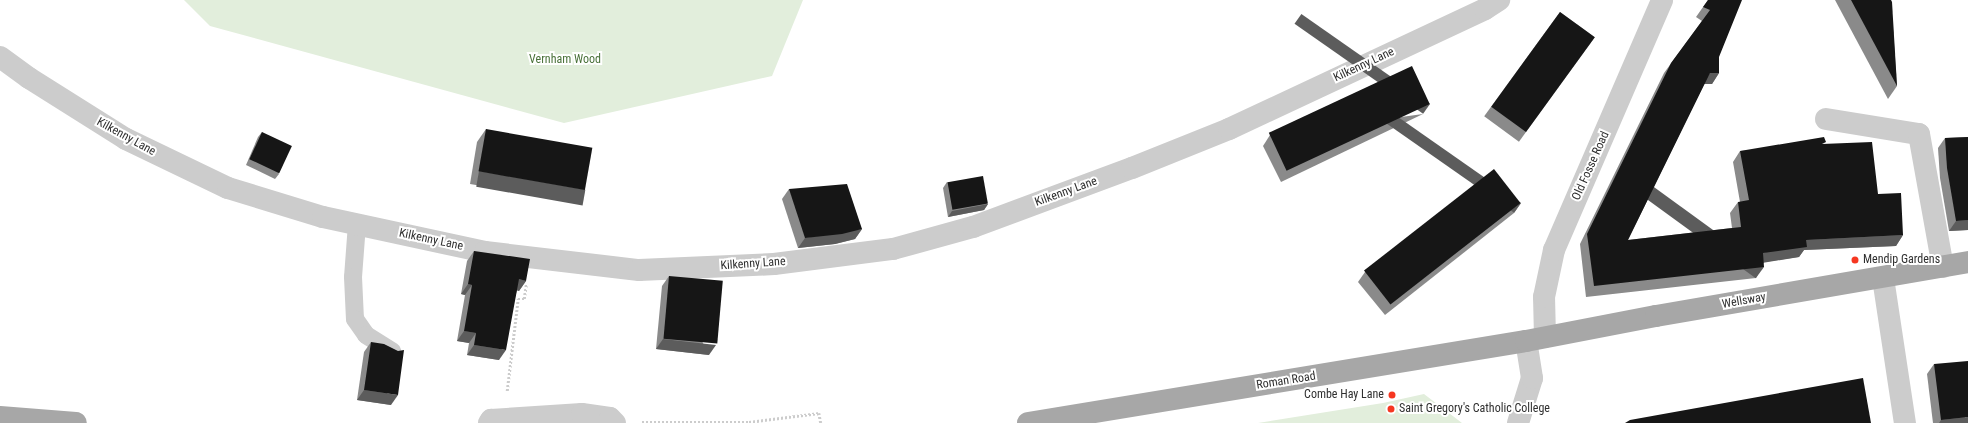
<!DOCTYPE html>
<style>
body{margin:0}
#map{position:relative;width:1968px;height:423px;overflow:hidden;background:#fff;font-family:"Roboto Condensed",sans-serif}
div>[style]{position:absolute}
.green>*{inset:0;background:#e2eedc}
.path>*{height:2.5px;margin-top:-1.25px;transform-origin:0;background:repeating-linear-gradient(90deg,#ccc 0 2px,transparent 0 4px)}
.lane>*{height:18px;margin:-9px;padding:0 9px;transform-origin:9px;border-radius:9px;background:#ccc}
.street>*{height:22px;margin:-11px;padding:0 11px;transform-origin:11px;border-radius:11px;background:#ccc}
.primary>*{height:22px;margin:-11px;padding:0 11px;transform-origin:11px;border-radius:11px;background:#a7a7a7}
.wall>*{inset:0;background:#8a8a8a;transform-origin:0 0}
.shaded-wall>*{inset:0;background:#5c5c5c;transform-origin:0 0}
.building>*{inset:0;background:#161616;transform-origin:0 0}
.dots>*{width:11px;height:11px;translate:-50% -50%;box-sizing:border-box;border:2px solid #fff;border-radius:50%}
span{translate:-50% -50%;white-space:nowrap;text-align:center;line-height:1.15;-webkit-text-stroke:4px #fff;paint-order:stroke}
.park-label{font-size:12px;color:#487038}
.street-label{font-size:12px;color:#2f2f2f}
.poi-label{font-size:12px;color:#2f2f2f}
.left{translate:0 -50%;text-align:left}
.right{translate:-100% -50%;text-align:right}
</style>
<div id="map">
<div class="green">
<div style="clip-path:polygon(184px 0,803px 0,772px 76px,564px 123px,210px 26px)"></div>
<div style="clip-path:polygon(1424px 394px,1462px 423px,1258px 423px,1383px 403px)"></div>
</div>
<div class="path">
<div style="left:507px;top:391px;width:93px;rotate:-83.2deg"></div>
<div style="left:518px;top:299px;width:6px"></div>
<div style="left:524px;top:299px;width:15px;rotate:-82deg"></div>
<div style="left:642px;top:422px;width:107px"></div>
<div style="left:749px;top:422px;width:71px;rotate:-7.3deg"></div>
<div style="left:819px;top:413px;width:10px;rotate:79deg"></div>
</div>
<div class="lane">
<div style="left:357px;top:224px;width:53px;rotate:94.3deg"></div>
<div style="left:353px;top:277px;width:42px;rotate:87.3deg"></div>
<div style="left:355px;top:319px;width:19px;rotate:55deg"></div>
<div style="left:366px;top:335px;width:31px;rotate:32deg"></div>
</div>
<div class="street">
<div style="left:0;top:57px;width:36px;rotate:36deg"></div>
<div style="left:29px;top:78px;width:115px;rotate:32.2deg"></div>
<div style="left:126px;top:139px;width:113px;rotate:25.7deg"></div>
<div style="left:228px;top:188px;width:99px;rotate:17deg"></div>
<div style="left:323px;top:217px;width:166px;rotate:12.2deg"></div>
<div style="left:485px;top:252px;width:155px;rotate:6.7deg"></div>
<div style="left:639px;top:270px;width:135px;rotate:-2.5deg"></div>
<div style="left:774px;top:264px;width:120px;rotate:-7.2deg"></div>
<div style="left:893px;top:249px;width:83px;rotate:-15.4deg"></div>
<div style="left:973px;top:227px;width:170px;rotate:-20.4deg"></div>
<div style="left:1132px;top:168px;width:105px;rotate:-21.9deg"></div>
<div style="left:1229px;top:129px;width:283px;rotate:-25.1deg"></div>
<div style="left:1485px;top:9px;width:17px;rotate:-33deg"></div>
<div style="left:1826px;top:119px;width:94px;rotate:9.2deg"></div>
<div style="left:1919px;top:134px;width:135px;rotate:79.8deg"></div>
<div style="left:1883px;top:278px;width:147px;rotate:81.4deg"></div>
<div style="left:1545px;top:337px;width:40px;rotate:-91.4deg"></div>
<div style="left:1544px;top:297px;width:48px;rotate:-78deg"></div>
<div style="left:1554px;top:250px;width:272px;rotate:-66.6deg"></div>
<div style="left:489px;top:423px;width:4px;rotate:-56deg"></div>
<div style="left:491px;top:420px;width:91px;rotate:-3.8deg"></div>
<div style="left:582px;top:414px;width:28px;rotate:8deg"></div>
<div style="left:610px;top:418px;width:7px;rotate:45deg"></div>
<div style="left:1518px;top:423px;width:47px;rotate:-72.7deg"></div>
<div style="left:1532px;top:378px;width:37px;rotate:-99deg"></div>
</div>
<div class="primary">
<div style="left:0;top:417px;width:76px;rotate:4.5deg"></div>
<div style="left:1028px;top:423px;width:505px;rotate:-9.35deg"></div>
<div style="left:1526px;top:341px;width:132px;rotate:-10.9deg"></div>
<div style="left:1656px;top:316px;width:317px;rotate:-9.8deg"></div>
</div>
<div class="wall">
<div style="clip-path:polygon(1708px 0,1719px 57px,1719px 73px,1712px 84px,1704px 84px,1628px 240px,1732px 228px,1730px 213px,1738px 202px,1740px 202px,1733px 162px,1740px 151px,1824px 144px,1878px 194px,1903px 235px,1896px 246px,1804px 250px,1799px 257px,1764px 262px,1756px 278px,1586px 297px,1580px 244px,1664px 73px,1702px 21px,1696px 17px)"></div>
<div style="clip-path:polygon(1835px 0,1891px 0,1897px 86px,1888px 99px)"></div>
<div style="left:1560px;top:12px;width:43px;height:129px;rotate:36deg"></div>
<div style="clip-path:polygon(1423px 114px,1281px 182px,1263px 146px,1270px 135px)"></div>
<div style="clip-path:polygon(486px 129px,585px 189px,576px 202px,470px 184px,477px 142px)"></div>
<div style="clip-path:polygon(262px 132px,279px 174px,275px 179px,246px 165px,258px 137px)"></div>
<div style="clip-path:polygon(1968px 137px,1968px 230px,1949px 231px,1940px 178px,1938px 148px,1945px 138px)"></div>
<div style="clip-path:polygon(947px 182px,988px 204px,984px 210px,948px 217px,943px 188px)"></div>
<div style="clip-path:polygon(789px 189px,862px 229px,855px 239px,835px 244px,798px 248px,782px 199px)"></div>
<div style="clip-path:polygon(1521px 203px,1514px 213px,1385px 315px,1358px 282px,1365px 272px)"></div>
<div style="clip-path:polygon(474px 251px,526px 281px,519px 291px,517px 290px,499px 360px,467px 355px,469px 343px,457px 341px,465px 295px,461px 294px,467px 261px)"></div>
<div style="clip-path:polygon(669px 276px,709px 355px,656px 349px,662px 286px)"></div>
<div style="clip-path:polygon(371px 342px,391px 405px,357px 400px,364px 352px)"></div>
<div style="clip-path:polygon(1934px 364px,1968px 423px,1933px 423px,1927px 374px)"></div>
</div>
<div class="shaded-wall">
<div style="clip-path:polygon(1710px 73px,1719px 73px,1712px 84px,1702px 84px)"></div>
<div style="left:1430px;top:104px;width:12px;height:157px;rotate:125deg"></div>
<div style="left:479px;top:171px;width:108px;height:16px;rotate:10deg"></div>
<div style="left:1521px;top:203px;width:12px;height:164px;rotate:125deg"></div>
<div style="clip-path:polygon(988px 204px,984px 210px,948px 217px,952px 211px)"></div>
<div style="clip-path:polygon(1968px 220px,1968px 230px,1949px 231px,1956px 221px)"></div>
<div style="clip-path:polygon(862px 229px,855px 239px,835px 244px,798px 248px,805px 238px)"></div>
<div style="clip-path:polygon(1903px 235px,1896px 246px,1804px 250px,1799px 257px,1756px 264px,1763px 253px,1806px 240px)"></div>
<div style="left:1764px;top:267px;width:14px;height:171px;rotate:126deg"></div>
<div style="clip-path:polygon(519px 279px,526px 281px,519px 291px,512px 289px)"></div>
<div style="clip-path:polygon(468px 284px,472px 285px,465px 295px,461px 294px)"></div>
<div style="clip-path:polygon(464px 331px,476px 333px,469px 343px,457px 341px)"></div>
<div style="clip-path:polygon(663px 339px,716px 345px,709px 355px,656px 349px)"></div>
<div style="clip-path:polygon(474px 345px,506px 350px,499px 360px,467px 355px)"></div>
<div style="clip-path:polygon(364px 390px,398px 395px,391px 405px,357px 400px)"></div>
<div style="clip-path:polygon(1968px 417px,1968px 423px,1939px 423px,1941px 420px)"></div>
</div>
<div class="building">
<div style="clip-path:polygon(1708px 0,1742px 0,1719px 57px,1719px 73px,1710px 73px,1628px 240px,1741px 227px,1738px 202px,1749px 200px,1740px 151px,1824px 137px,1826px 142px,1822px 144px,1872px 142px,1878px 194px,1901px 193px,1903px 235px,1806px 240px,1807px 247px,1763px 253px,1764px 267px,1594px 286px,1587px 234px,1671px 63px,1710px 10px,1703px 7px)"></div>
<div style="clip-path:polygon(1851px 0,1891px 0,1892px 2px,1897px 86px)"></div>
<div style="left:1560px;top:12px;width:43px;height:117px;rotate:36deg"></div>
<div style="left:1412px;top:66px;width:42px;height:158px;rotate:65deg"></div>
<div style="left:486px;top:129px;width:108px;height:43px;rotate:10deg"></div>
<div style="left:262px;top:132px;width:33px;height:30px;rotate:25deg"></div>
<div style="clip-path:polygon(1968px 137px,1968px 220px,1956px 221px,1947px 168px,1945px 138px)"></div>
<div style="left:1494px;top:169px;width:43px;height:165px;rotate:52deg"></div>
<div style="left:983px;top:176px;width:28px;height:36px;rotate:80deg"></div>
<div style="clip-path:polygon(847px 184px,862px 229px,842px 234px,805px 238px,789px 189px)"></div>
<div style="clip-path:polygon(474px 251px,530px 259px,526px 281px,519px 279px,506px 350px,474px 345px,476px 333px,464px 331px,472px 285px,468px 284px)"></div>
<div style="left:669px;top:276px;width:54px;height:63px;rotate:5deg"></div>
<div style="clip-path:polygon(371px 342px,384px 344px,398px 351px,404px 350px,398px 395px,364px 390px)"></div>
<div style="clip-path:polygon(1968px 361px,1968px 417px,1941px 420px,1934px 364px)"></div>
<div style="clip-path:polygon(1863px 378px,1871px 423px,1625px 423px,1630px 420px)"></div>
</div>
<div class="dots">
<div style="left:1855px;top:260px;background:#f63721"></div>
<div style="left:1392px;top:395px;background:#f63721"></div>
<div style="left:1391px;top:409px;background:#f63721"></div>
</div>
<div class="park-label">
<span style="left:565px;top:60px">Vernham Wood</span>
</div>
<div class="street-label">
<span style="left:1364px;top:65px;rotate:-25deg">Kilkenny Lane</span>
<span style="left:126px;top:137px;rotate:29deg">Kilkenny Lane</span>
<span style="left:1591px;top:166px;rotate:-66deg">Old Fosse Road</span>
<span style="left:1066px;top:192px;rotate:-20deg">Kilkenny Lane</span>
<span style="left:431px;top:240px;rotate:12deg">Kilkenny Lane</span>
<span style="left:753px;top:264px;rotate:-4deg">Kilkenny Lane</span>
<span style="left:1744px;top:301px;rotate:-10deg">Wellsway</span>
<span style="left:1286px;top:381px;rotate:-9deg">Roman Road</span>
</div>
<div class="poi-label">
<span class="left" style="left:1863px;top:260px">Mendip Gardens</span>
<span class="right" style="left:1384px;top:395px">Combe Hay Lane</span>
<span class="left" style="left:1399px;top:409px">Saint Gregory's Catholic College</span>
</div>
</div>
